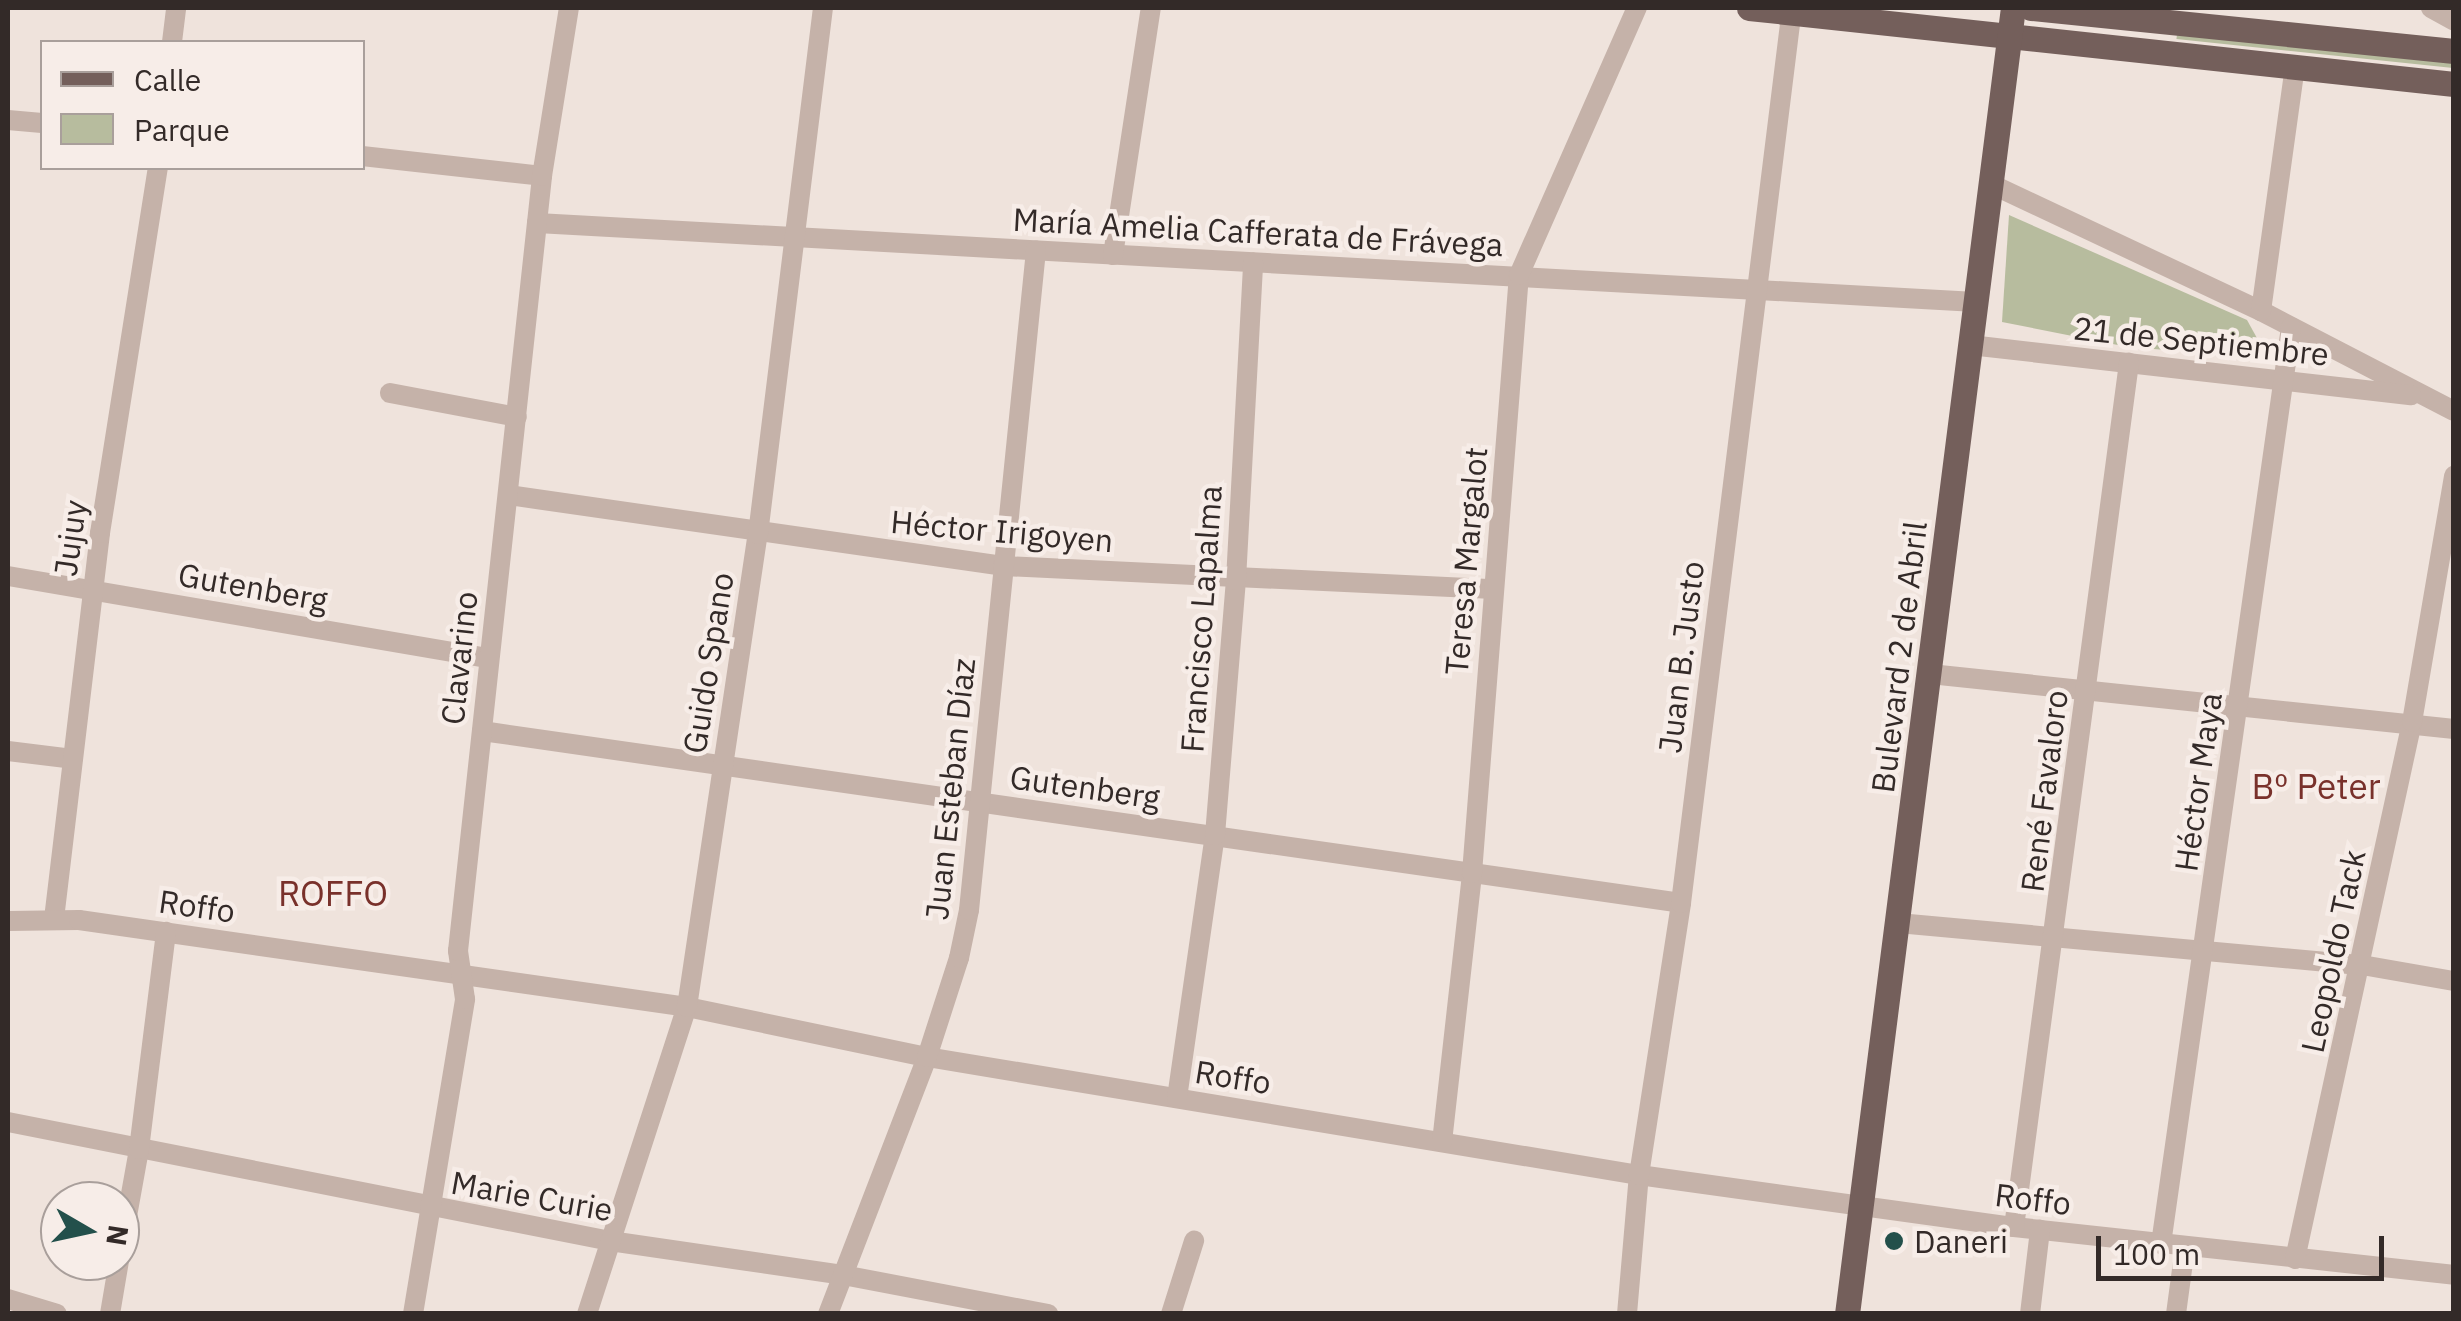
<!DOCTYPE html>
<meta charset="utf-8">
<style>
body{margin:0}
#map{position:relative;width:2461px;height:1321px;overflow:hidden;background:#efe3dc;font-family:"IBM Plex Sans",sans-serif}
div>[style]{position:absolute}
.green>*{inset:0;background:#b7bc9e;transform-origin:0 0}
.minor>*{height:20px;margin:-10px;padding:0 10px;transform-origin:10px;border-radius:10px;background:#c5b2a9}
.major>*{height:25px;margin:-12.5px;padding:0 12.5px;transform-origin:12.5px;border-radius:12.5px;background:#745f5b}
.dots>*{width:28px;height:28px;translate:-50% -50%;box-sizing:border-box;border:5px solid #f7ede8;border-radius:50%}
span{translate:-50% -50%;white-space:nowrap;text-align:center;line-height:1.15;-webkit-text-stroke:9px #f7ede8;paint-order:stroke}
.street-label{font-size:32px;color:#332a28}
.poi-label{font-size:32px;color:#332a28}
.left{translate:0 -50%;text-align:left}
.neighbourhood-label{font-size:35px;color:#79312b}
.frame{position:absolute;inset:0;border:10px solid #332a28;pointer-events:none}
.legend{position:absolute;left:40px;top:40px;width:325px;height:130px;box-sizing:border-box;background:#f7ede8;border:2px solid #a99f9b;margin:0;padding:12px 18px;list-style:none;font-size:30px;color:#332a28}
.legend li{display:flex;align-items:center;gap:20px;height:50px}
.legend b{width:50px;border:2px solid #a99f9b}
.north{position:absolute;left:40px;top:1181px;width:100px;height:100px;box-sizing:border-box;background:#f7ede8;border:2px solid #a99f9b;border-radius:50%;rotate:99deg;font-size:28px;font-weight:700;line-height:40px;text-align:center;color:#332a28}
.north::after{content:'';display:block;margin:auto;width:35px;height:45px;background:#23504b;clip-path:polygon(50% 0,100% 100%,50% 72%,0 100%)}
.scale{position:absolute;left:2096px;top:1236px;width:288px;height:45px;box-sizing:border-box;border:5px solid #332a28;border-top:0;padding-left:12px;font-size:30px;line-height:35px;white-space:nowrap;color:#332a28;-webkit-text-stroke:8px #f7ede8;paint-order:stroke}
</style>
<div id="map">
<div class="green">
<div style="left:2177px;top:34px;width:278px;height:5px;rotate:6deg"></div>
<div style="clip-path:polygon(2009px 215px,2247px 320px,2268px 358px,2128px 347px,2002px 322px)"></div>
</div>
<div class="minor">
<div style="left:2431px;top:8px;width:26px;rotate:29deg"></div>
<div style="left:172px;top:42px;width:34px;rotate:-83deg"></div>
<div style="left:8px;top:120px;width:34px;rotate:5deg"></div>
<div style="left:362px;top:156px;width:181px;rotate:6.3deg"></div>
<div style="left:1991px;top:184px;width:298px;rotate:25.2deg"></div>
<div style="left:2261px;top:311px;width:217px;rotate:27.4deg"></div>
<div style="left:537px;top:223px;width:1441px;rotate:3.14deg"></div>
<div style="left:1113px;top:255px;width:250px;rotate:-81.3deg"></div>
<div style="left:2261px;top:311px;width:246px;rotate:-82.1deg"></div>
<div style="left:1970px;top:345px;width:444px;rotate:6.5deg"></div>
<div style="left:390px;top:393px;width:129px;rotate:10.7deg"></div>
<div style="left:508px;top:495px;width:500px;rotate:8.16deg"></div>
<div style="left:1003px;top:566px;width:491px;rotate:2.7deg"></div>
<div style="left:8px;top:576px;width:487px;rotate:9.7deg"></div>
<div style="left:1930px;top:674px;width:527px;rotate:5.99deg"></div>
<div style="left:482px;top:731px;width:1211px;rotate:8.16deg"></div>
<div style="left:8px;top:751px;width:65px;rotate:7deg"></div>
<div style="left:54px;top:919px;width:389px;rotate:-83.2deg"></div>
<div style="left:100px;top:533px;width:370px;rotate:-81deg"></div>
<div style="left:8px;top:921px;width:71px;rotate:-0.8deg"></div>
<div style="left:79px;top:920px;width:614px;rotate:8.14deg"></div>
<div style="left:687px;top:1007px;width:245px;rotate:11.8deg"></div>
<div style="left:927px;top:1057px;width:722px;rotate:9.41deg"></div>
<div style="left:1639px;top:1175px;width:379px;rotate:7.9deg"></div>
<div style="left:2014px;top:1227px;width:443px;rotate:6.2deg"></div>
<div style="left:1898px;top:923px;width:466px;rotate:5.2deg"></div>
<div style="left:2362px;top:965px;width:93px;rotate:9.9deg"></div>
<div style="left:1177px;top:1098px;width:266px;rotate:-81.8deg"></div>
<div style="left:1215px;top:835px;width:256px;rotate:-85.3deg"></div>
<div style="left:1236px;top:580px;width:318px;rotate:-86.9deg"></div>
<div style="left:8px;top:1122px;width:614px;rotate:11.18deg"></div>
<div style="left:610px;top:1241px;width:235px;rotate:8.3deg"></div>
<div style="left:843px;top:1275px;width:209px;rotate:10.8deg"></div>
<div style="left:1442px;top:1142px;width:271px;rotate:-83.6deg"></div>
<div style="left:1472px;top:873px;width:600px;rotate:-85.51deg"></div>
<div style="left:1519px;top:275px;width:292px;rotate:-66.2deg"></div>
<div style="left:2014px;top:1227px;width:872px;rotate:-82.42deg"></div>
<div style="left:2161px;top:1244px;width:926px;rotate:-81.93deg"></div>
<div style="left:120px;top:1255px;width:108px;rotate:-79.8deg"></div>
<div style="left:139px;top:1149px;width:219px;rotate:-82.9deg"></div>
<div style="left:2295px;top:1259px;width:550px;rotate:-77.71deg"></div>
<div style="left:2412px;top:722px;width:250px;rotate:-80.3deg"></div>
<div style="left:8px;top:1299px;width:51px;rotate:17deg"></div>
<div style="left:110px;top:1314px;width:54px;rotate:-80.4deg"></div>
<div style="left:413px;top:1314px;width:319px;rotate:-80.6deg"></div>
<div style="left:465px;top:999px;width:49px;rotate:-98.3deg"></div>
<div style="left:458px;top:951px;width:780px;rotate:-83.81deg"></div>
<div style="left:542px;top:176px;width:170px;rotate:-80.9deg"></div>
<div style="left:587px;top:1314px;width:323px;rotate:-72deg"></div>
<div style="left:687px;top:1007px;width:478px;rotate:-81.5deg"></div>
<div style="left:758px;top:534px;width:530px;rotate:-82.96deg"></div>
<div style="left:828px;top:1314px;width:275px;rotate:-68.9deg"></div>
<div style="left:927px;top:1057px;width:104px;rotate:-72.1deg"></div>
<div style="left:959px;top:958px;width:49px;rotate:-78.2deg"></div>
<div style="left:969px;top:910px;width:663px;rotate:-84.2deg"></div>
<div style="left:1171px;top:1314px;width:77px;rotate:-72.5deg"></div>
<div style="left:1627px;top:1314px;width:140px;rotate:-85.1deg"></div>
<div style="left:1639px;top:1175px;width:275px;rotate:-81.2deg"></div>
<div style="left:1681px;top:903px;width:902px;rotate:-82.93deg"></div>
<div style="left:2030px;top:1314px;width:85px;rotate:-83.2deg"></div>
<div style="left:2176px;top:1314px;width:68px;rotate:-82.3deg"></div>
</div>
<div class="major">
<div style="left:1749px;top:8px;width:709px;rotate:6.15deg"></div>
<div style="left:2031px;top:8px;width:425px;rotate:5.8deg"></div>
<div style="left:1847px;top:1314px;width:1317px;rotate:-82.76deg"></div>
</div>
<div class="dots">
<div style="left:1894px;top:1241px;background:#23504b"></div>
</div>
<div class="street-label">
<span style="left:1258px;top:232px;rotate:3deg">María Amelia Cafferata de Frávega</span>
<span style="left:2201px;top:341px;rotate:6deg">21 de Septiembre</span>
<span style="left:1002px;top:531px;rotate:5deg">Héctor Irigoyen</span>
<span style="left:70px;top:538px;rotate:-82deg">Jujuy</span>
<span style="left:1466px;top:561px;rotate:-85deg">Teresa Margalot</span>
<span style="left:253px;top:587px;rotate:10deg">Gutenberg</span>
<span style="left:1201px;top:619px;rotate:-86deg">Francisco Lapalma</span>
<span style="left:1681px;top:657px;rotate:-83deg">Juan B. Justo</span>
<span style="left:1899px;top:657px;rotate:-83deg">Bulevard 2 de Abril</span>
<span style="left:459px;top:658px;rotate:-84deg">Clavarino</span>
<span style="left:708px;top:663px;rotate:-81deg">Guido Spano</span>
<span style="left:2198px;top:782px;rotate:-82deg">Héctor Maya</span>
<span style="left:1085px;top:787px;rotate:8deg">Gutenberg</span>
<span style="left:950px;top:789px;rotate:-84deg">Juan Esteban Díaz</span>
<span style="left:2044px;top:791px;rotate:-83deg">René Favaloro</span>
<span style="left:197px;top:906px;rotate:8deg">Roffo</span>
<span style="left:2333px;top:951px;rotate:-78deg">Leopoldo Tack</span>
<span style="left:1233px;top:1077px;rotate:9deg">Roffo</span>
<span style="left:532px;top:1196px;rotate:10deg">Marie Curie</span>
<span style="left:2033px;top:1199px;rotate:7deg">Roffo</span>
</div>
<div class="poi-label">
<span class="left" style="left:1914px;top:1241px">Daneri</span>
</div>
<div class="neighbourhood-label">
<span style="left:2316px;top:786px">Bº Peter</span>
<span style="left:333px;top:893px">ROFFO</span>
</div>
<div class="frame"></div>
<ul class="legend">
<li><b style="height:12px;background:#745f5b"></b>Calle</li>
<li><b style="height:28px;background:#b7bc9e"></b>Parque</li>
</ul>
<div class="north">N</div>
<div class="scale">100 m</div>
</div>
